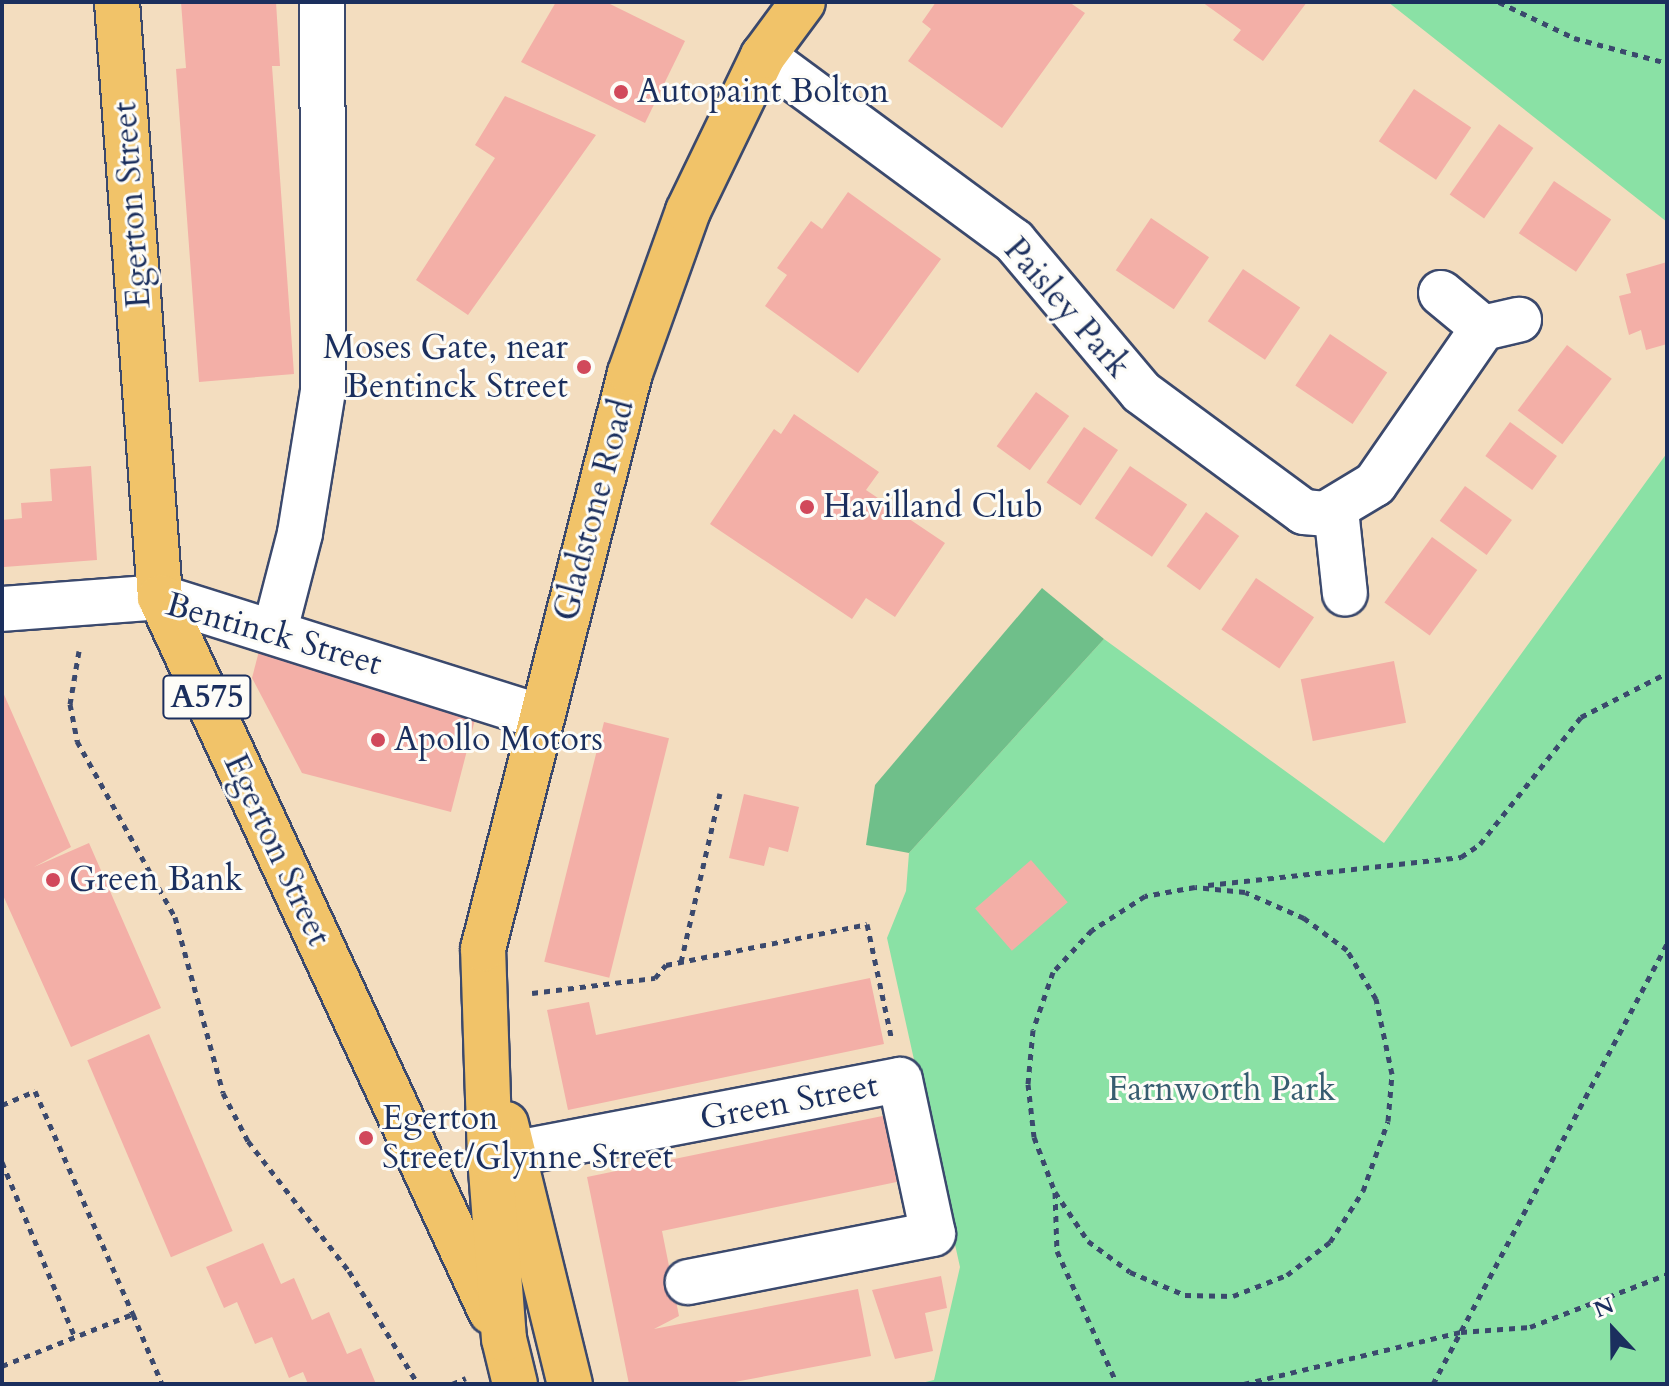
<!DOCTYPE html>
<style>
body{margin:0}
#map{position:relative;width:1669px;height:1386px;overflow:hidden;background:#f3ddbf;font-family:Cardo,serif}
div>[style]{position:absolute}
.green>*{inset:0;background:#8ae1a5}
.forest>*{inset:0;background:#6fbf8a}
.building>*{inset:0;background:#f3afa7;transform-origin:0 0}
.path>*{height:5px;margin-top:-2.5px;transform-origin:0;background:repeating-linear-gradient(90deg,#3b496d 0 6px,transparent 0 12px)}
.roads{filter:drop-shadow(2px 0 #3b496d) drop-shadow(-2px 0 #3b496d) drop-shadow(0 2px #3b496d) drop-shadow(0 -2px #3b496d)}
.minor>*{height:44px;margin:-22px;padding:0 22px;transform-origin:22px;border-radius:22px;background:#fff}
.major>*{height:44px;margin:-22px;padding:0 22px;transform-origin:22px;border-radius:22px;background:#f1c369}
.dots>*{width:22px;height:22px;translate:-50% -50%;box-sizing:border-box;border:4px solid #fdfcf7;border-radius:50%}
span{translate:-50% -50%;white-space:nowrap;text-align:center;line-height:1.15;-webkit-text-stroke:6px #fdfcf7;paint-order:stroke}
.shield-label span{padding:2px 6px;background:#fdfcf7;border:2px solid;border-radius:6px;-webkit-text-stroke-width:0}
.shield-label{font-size:32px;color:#1b2f5e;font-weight:700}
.poi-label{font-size:34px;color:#1b2f5e}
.left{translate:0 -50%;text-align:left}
.right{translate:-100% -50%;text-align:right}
.street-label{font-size:34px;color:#1b2f5e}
.park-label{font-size:34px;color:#375c70}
.frame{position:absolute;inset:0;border:4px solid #1b2f5e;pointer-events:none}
.north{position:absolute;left:1573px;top:1290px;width:80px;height:80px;-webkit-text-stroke:6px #fdfcf7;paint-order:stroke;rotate:338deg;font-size:22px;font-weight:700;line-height:32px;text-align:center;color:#1b2f5e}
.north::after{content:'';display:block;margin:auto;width:28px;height:36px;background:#1b2f5e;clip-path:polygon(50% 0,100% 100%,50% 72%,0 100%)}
</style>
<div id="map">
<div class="green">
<div style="clip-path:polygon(1388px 2px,1667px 2px,1667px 222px,1421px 28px)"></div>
<div style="clip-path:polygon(1667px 453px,1667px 1384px,917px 1384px,934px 1380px,960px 1267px,887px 938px,906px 891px,909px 853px,1104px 639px,1384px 843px)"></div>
</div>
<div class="forest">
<div style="clip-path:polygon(1042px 588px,1104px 639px,909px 853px,866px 845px,875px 785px)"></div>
</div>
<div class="building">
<div style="clip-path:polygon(181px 2px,276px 2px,280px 66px,272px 66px,294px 374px,199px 382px,176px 69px,186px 68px)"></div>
<div style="clip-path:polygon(556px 2px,606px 2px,685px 41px,645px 123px,521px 62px)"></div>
<div style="clip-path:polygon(936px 2px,1069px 2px,1085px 13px,1002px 128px,908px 61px,931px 29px,922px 22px)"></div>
<div style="clip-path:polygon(1202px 2px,1307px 2px,1263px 61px,1233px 40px,1241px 30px)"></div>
<div style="left:1414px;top:89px;width:69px;height:63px;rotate:34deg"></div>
<div style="clip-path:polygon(505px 96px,596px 135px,468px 315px,416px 280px,495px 158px,475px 145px)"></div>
<div style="left:1499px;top:124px;width:42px;height:86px;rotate:35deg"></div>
<div style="left:1554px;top:181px;width:69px;height:63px;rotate:34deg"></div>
<div style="clip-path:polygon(848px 192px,941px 259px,858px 373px,765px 306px,787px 275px,777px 268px,811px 221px,822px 229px)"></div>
<div style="left:1151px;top:218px;width:70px;height:63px;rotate:34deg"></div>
<div style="clip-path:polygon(1667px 262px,1667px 344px,1646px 350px,1641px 330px,1629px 335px,1619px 296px,1631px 293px,1626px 274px)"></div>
<div style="left:1243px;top:269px;width:69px;height:63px;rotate:34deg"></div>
<div style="left:1330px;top:334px;width:69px;height:62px;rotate:34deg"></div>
<div style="left:1567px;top:345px;width:56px;height:82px;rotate:37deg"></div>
<div style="left:1036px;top:392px;width:41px;height:67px;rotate:36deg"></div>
<div style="clip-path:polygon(794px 414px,879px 472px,866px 490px,945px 543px,895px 617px,866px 598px,852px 619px,710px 524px,774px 429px,781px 434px)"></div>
<div style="left:1510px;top:422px;width:58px;height:42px;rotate:36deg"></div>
<div style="left:1084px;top:427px;width:41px;height:67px;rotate:34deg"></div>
<div style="clip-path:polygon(91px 466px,97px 560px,4px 567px,2px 520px,22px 518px,21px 503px,52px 501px,50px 469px)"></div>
<div style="left:1130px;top:466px;width:69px;height:63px;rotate:34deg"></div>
<div style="left:1465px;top:486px;width:58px;height:43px;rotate:36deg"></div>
<div style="left:1206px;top:512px;width:41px;height:67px;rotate:36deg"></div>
<div style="left:1432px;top:537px;width:56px;height:81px;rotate:36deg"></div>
<div style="left:1256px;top:578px;width:70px;height:62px;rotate:34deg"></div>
<div style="clip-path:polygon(259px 651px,478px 708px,451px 812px,302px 773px,252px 678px)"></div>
<div style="left:1394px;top:661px;width:63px;height:95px;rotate:79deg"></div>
<div style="clip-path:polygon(2px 690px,71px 847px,34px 867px,89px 843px,161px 1008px,71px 1047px,2px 893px)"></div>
<div style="left:604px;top:722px;width:67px;height:247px;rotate:14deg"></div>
<div style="clip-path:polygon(744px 794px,799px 807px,788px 852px,769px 847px,764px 866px,729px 858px)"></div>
<div style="left:1031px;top:860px;width:56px;height:74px;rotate:49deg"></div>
<div style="clip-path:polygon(870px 978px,884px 1044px,568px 1110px,547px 1010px,589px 1002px,596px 1035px)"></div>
<div style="left:149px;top:1034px;width:214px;height:67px;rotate:67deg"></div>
<div style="clip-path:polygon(897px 1113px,911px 1179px,662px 1231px,679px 1316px,654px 1329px,858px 1289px,871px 1356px,724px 1384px,629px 1384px,587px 1177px)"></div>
<div style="clip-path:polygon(263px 1243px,281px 1284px,294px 1278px,312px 1320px,329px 1312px,347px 1354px,361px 1348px,376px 1384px,308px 1384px,303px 1372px,289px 1378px,272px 1337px,255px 1344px,237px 1302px,224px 1308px,206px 1267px)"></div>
<div style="clip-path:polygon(941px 1276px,947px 1308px,925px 1313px,933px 1351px,895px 1359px,872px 1290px)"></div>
</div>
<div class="path">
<div style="left:1499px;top:2px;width:83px;rotate:25.6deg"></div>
<div style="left:1574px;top:38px;width:96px;rotate:15deg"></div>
<div style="left:79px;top:651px;width:54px;rotate:99.6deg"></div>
<div style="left:70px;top:704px;width:38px;rotate:79deg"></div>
<div style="left:77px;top:741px;width:201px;rotate:60.9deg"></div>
<div style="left:175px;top:917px;width:182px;rotate:74.7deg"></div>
<div style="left:223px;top:1093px;width:54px;rotate:62.5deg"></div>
<div style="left:248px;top:1141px;width:165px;rotate:52.2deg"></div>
<div style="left:349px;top:1271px;width:132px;rotate:58.6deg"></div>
<div style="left:1208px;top:885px;width:255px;rotate:-6.3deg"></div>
<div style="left:1461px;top:857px;width:23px;rotate:-34deg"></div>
<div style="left:1480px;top:844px;width:162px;rotate:-51.5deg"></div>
<div style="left:1581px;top:717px;width:97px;rotate:-27.1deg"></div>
<div style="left:681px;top:962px;width:173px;rotate:-77deg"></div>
<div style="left:532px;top:993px;width:124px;rotate:-7deg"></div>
<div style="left:655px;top:978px;width:17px;rotate:-50deg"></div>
<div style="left:666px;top:965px;width:205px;rotate:-11.5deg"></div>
<div style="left:867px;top:924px;width:115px;rotate:77.9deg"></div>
<div style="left:2px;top:1105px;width:36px;rotate:-23deg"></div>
<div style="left:35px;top:1091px;width:244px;rotate:66.3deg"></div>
<div style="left:2px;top:1162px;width:190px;rotate:67.4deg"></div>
<div style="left:1055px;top:1192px;width:59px;rotate:56deg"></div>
<div style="left:1088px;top:1241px;width:52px;rotate:36.4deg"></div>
<div style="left:1130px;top:1272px;width:60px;rotate:22.7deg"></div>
<div style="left:1185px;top:1295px;width:48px;rotate:1.2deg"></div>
<div style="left:1233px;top:1296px;width:58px;rotate:-21.3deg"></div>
<div style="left:1287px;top:1275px;width:54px;rotate:-37.5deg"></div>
<div style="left:1330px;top:1242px;width:61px;rotate:-57.1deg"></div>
<div style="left:1363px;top:1191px;width:74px;rotate:-70.3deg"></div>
<div style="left:1388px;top:1121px;width:47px;rotate:-85.1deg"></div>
<div style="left:1392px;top:1074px;width:77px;rotate:-102deg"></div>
<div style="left:1376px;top:999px;width:57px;rotate:-120.6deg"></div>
<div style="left:1347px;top:950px;width:54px;rotate:-143.3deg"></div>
<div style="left:1304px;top:918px;width:64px;rotate:-156.2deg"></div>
<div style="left:1245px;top:892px;width:50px;rotate:-174.3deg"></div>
<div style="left:1195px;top:887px;width:51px;rotate:169.8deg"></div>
<div style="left:1145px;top:896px;width:63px;rotate:147.3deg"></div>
<div style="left:1092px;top:930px;width:57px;rotate:132.9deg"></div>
<div style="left:1053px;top:972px;width:61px;rotate:109deg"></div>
<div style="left:1033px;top:1030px;width:54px;rotate:95.3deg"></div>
<div style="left:1028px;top:1084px;width:53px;rotate:83.5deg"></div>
<div style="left:1034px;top:1137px;width:59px;rotate:69.1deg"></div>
<div style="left:1055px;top:1192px;width:59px;rotate:88.1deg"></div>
<div style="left:1057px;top:1251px;width:146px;rotate:65.7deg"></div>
<div style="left:2px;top:1366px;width:141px;rotate:-21.7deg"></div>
<div style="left:133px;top:1314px;width:76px;rotate:67.5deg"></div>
<div style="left:452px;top:1384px;width:15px;rotate:-23deg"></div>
<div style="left:1244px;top:1384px;width:223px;rotate:-13.5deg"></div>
<div style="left:1461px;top:1332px;width:69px;rotate:-4.1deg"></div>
<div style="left:1530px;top:1327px;width:147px;rotate:-21.1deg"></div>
<div style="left:1433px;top:1384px;width:498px;rotate:-62deg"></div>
</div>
<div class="roads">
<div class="minor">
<div style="left:763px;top:56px;width:312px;rotate:36.4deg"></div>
<div style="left:1014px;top:241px;width:197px;rotate:49.9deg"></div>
<div style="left:1141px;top:392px;width:202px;rotate:36.4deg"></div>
<div style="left:1304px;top:512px;width:21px;rotate:5deg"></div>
<div style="left:1325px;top:514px;width:58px;rotate:-31deg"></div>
<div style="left:1375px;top:484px;width:190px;rotate:-55.3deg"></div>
<div style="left:1441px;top:293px;width:55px;rotate:39.8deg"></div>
<div style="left:1483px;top:328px;width:37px;rotate:-13deg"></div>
<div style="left:1336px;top:510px;width:84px;rotate:83.9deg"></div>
<div style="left:2px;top:609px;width:158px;rotate:-4.3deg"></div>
<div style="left:160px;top:597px;width:398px;rotate:17.5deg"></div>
<div style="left:275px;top:630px;width:100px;rotate:-75.5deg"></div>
<div style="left:300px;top:533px;width:144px;rotate:-80.8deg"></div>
<div style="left:323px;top:391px;width:389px;rotate:-90.1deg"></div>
<div style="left:490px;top:1158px;width:417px;rotate:-10.8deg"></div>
<div style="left:900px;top:1080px;width:157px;rotate:77.9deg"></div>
<div style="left:933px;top:1234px;width:250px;rotate:168.9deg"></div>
</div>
<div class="major">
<div style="left:117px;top:2px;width:597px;rotate:85.87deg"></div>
<div style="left:160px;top:597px;width:788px;rotate:65.16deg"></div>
<div style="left:506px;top:1124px;width:268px;rotate:76.2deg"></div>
<div style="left:515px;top:1384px;width:46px;rotate:-103.7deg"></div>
<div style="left:504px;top:1339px;width:182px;rotate:-94.4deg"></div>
<div style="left:490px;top:1158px;width:209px;rotate:-91.9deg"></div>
<div style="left:483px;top:949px;width:594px;rotate:-75.68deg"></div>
<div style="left:630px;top:373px;width:172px;rotate:-70.3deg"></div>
<div style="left:688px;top:211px;width:172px;rotate:-64.2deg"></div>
<div style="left:763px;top:56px;width:67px;rotate:-53.5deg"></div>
</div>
</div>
<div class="dots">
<div style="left:621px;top:92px;background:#d1495b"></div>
<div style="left:584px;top:367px;background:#d1495b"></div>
<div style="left:807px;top:507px;background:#d1495b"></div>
<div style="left:378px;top:740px;background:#d1495b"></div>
<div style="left:53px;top:880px;background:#d1495b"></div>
<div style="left:366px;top:1138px;background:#d1495b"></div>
</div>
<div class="shield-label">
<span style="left:207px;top:697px">A575</span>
</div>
<div class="poi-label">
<span class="left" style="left:637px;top:92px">Autopaint Bolton</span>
<span class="right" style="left:568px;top:367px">Moses Gate, near<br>Bentinck Street</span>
<span class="left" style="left:823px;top:507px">Havilland Club</span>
<span class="left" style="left:394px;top:740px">Apollo Motors</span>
<span class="left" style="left:69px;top:880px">Green Bank</span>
<span class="left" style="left:382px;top:1138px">Egerton<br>Street/Glynne Street</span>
</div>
<div class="street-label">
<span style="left:132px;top:205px;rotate:-94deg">Egerton Street</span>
<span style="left:1067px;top:308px;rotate:49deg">Paisley Park</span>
<span style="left:594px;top:510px;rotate:-75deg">Gladstone Road</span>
<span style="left:274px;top:634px;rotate:16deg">Bentinck Street</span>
<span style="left:277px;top:850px;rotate:65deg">Egerton Street</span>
<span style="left:789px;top:1102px;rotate:-11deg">Green Street</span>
</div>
<div class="park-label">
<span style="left:1222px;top:1090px">Farnworth Park</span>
</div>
<div class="frame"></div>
<div class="north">N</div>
</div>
